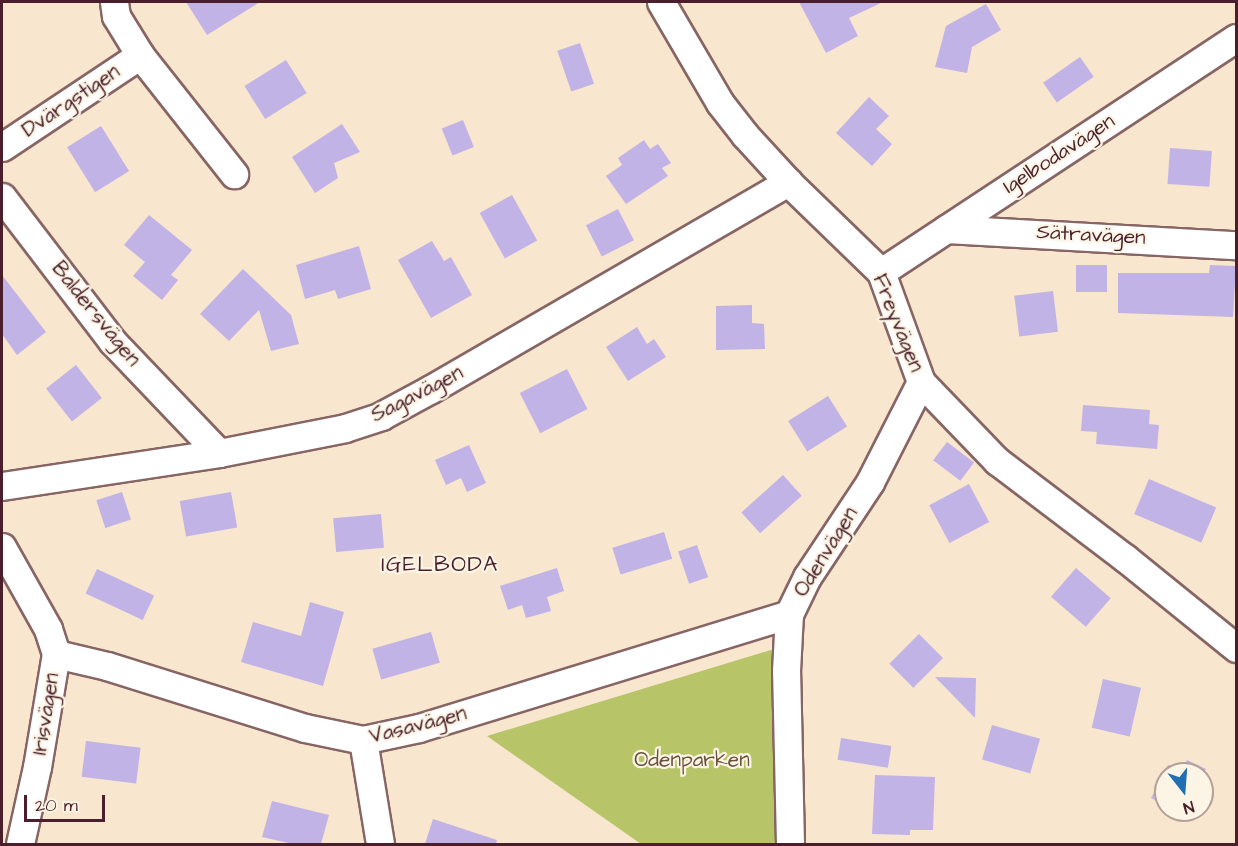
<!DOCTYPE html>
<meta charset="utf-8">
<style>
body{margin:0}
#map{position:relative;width:1238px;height:846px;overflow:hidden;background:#f8e6cf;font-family:"Architects Daughter",sans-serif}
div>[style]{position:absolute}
.green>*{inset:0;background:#b7c568}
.building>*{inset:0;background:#c1b3e6;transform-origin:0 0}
.roads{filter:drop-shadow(2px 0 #876564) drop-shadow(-2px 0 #876564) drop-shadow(0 2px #876564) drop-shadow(0 -2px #876564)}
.minor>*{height:27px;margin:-13.5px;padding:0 13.5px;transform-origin:13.5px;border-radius:13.5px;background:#fff}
span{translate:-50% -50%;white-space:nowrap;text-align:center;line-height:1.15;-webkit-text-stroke:4.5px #fcf5e5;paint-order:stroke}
.street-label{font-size:21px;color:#4a1f2b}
.park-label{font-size:21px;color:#6b513d}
.neighbourhood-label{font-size:22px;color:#4a1f2b;letter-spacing:1.5px}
.frame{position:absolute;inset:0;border:3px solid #4a1f2b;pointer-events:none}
.north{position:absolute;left:1154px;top:762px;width:60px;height:60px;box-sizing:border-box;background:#fcf5e5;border:2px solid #b59f9b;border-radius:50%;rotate:163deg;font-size:16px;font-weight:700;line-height:24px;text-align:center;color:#4a1f2b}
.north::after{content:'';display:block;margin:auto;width:21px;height:27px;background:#1f6fb2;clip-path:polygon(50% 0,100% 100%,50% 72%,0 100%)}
.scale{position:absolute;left:24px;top:795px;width:81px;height:27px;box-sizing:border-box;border:3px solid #4a1f2b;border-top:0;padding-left:8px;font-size:18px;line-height:21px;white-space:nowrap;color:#4a1f2b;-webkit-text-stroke:4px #fcf5e5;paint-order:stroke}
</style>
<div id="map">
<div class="green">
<div style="clip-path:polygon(774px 649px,777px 844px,641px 844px,487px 736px)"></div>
</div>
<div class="building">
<div style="clip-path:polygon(186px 2px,260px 2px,207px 35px)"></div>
<div style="clip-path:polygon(799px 2px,883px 2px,849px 18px,858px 36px,826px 53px)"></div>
<div style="clip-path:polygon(986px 4px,1001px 30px,972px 47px,967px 73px,935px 67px,946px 26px)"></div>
<div style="left:580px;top:43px;width:43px;height:24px;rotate:71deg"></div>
<div style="left:1080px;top:57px;width:24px;height:45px;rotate:55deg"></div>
<div style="left:286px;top:60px;width:39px;height:49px;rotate:58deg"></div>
<div style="clip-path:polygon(869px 97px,889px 116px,876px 129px,892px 144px,872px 166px,836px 133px)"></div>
<div style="left:463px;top:120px;width:29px;height:23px;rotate:68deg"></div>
<div style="clip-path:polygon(342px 124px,360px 152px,334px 163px,338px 178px,315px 193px,292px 157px)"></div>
<div style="left:101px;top:126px;width:53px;height:40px;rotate:58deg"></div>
<div style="clip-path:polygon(644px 140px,650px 149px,658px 144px,671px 163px,662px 168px,668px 176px,626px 204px,606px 176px,622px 165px,618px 158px)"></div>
<div style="left:1170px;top:148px;width:42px;height:36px;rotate:4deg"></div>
<div style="left:512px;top:195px;width:52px;height:37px;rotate:61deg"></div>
<div style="left:618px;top:209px;width:35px;height:36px;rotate:63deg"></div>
<div style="clip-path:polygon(149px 215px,192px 250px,171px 275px,178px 280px,162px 300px,133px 276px,145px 262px,124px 245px)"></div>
<div style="clip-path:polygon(432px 241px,444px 261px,451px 257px,472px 295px,431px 318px,398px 260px)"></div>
<div style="clip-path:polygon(359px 246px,371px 289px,338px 299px,335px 290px,305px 299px,296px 265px)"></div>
<div style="left:1076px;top:265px;width:31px;height:27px"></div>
<div style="clip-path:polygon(1210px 265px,1236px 266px,1233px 317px,1118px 313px,1118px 273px,1209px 273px)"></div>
<div style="clip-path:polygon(243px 269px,291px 315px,299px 344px,271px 351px,259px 310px,229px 341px,200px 314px)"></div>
<div style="clip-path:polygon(2px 275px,46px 332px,17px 355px,2px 334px)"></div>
<div style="left:1053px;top:291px;width:41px;height:39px;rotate:83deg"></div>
<div style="clip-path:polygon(752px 305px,752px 323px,764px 324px,765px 349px,716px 350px,716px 306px)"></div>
<div style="clip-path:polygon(637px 327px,647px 344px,654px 339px,666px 357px,628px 381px,606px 347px)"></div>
<div style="left:76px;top:365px;width:42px;height:38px;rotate:52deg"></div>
<div style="left:567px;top:369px;width:45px;height:53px;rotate:63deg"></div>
<div style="left:828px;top:396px;width:36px;height:47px;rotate:58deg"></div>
<div style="clip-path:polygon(1083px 405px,1150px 410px,1149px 424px,1159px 425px,1157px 449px,1096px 444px,1097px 432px,1081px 431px)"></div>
<div style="left:947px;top:442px;width:34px;height:23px;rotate:37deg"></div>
<div style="clip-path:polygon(469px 445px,486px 483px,467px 492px,461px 478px,446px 485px,435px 460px)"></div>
<div style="left:783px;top:475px;width:28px;height:56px;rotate:48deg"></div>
<div style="left:1149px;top:479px;width:73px;height:38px;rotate:23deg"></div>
<div style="left:969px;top:484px;width:43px;height:45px;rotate:62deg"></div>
<div style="left:122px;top:492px;width:29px;height:27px;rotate:72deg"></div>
<div style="left:231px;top:492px;width:36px;height:52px;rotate:80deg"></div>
<div style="left:381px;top:514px;width:34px;height:48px;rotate:85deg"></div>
<div style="left:664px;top:532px;width:28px;height:54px;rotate:73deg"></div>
<div style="left:697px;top:545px;width:34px;height:20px;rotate:71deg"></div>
<div style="clip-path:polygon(557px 568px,564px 591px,547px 597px,551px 611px,526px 618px,522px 605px,508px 610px,500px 586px)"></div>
<div style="left:1076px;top:568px;width:46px;height:38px;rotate:41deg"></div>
<div style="left:97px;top:569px;width:63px;height:27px;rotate:25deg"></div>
<div style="clip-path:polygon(310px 602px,344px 612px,323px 686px,241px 662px,253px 622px,301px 636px)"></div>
<div style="left:431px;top:632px;width:32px;height:61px;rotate:74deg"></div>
<div style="left:919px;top:634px;width:34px;height:42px;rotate:45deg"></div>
<div style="clip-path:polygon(935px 677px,976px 678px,975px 718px)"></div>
<div style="left:1103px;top:679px;width:39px;height:50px;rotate:13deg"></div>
<div style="left:992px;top:725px;width:50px;height:36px;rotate:16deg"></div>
<div style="left:841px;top:738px;width:51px;height:22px;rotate:9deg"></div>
<div style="left:86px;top:741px;width:55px;height:36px;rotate:7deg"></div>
<div style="clip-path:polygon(1187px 760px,1206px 769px,1202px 777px,1202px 774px,1166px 774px,1166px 806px,1151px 798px,1168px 765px,1181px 771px)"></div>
<div style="clip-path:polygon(875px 775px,935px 777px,933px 830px,910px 830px,910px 835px,872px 834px)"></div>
<div style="clip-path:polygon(272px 801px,329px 815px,321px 844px,293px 844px,262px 837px)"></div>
<div style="clip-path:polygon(1175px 810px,1198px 810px,1194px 819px)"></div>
<div style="clip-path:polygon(433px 819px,497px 840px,496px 844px,425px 844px)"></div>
</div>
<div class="roads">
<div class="minor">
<div style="left:114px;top:2px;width:14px;rotate:82deg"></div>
<div style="left:116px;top:16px;width:46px;rotate:58.4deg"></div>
<div style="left:661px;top:2px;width:117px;rotate:59.7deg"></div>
<div style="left:720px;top:103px;width:41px;rotate:52deg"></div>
<div style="left:745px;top:135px;width:64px;rotate:47.5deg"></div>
<div style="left:788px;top:182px;width:129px;rotate:44.1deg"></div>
<div style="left:881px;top:272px;width:117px;rotate:70deg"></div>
<div style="left:921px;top:382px;width:110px;rotate:46.1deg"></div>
<div style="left:997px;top:461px;width:161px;rotate:37.2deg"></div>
<div style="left:1125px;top:558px;width:143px;rotate:39deg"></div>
<div style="left:2px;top:147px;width:166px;rotate:-33.7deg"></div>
<div style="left:140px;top:55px;width:152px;rotate:51.7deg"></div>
<div style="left:2px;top:197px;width:181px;rotate:52.6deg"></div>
<div style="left:112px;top:341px;width:155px;rotate:46.3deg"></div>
<div style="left:946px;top:229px;width:290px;rotate:3.2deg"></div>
<div style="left:881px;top:272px;width:425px;rotate:-33.4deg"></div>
<div style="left:2px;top:486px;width:219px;rotate:-8.6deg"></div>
<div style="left:219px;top:453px;width:128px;rotate:-11.2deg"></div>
<div style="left:345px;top:428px;width:38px;rotate:-18deg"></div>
<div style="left:381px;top:416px;width:57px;rotate:-28.4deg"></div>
<div style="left:431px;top:389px;width:413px;rotate:-30.1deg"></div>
<div style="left:2px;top:547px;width:94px;rotate:60.7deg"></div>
<div style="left:48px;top:629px;width:26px;rotate:72deg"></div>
<div style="left:56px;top:654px;width:52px;rotate:13.2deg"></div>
<div style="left:107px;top:666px;width:207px;rotate:17.4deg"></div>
<div style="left:305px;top:728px;width:59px;rotate:11.7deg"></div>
<div style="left:363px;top:740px;width:57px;rotate:-12.1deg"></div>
<div style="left:419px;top:728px;width:387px;rotate:-17.1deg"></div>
<div style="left:363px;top:740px;width:105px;rotate:80.7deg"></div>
<div style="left:20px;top:844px;width:79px;rotate:-77.6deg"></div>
<div style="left:37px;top:767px;width:115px;rotate:-80.5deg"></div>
<div style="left:790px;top:844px;width:173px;rotate:-91.3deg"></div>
<div style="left:786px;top:671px;width:57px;rotate:-87deg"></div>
<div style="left:789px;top:614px;width:41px;rotate:-64.1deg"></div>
<div style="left:807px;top:577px;width:114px;rotate:-56.4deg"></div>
<div style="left:870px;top:482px;width:112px;rotate:-63deg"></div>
</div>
</div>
<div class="street-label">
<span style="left:71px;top:101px;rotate:-34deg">Dvärgstigen</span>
<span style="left:1059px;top:154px;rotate:-33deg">Igelbodavägen</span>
<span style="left:1091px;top:235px;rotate:3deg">Sätravägen</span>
<span style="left:96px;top:314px;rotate:51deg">Baldersvägen</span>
<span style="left:898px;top:323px;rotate:68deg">Freyvägen</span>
<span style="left:417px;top:394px;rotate:-27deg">Sagavägen</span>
<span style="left:826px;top:552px;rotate:-58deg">Odenvägen</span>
<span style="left:46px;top:714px;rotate:-81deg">Irisvägen</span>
<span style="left:418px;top:725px;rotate:-14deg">Vasavägen</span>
</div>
<div class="park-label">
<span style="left:692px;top:760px">Odenparken</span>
</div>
<div class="neighbourhood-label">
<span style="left:440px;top:565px">IGELBODA</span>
</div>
<div class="frame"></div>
<div class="north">N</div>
<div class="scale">20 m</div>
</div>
